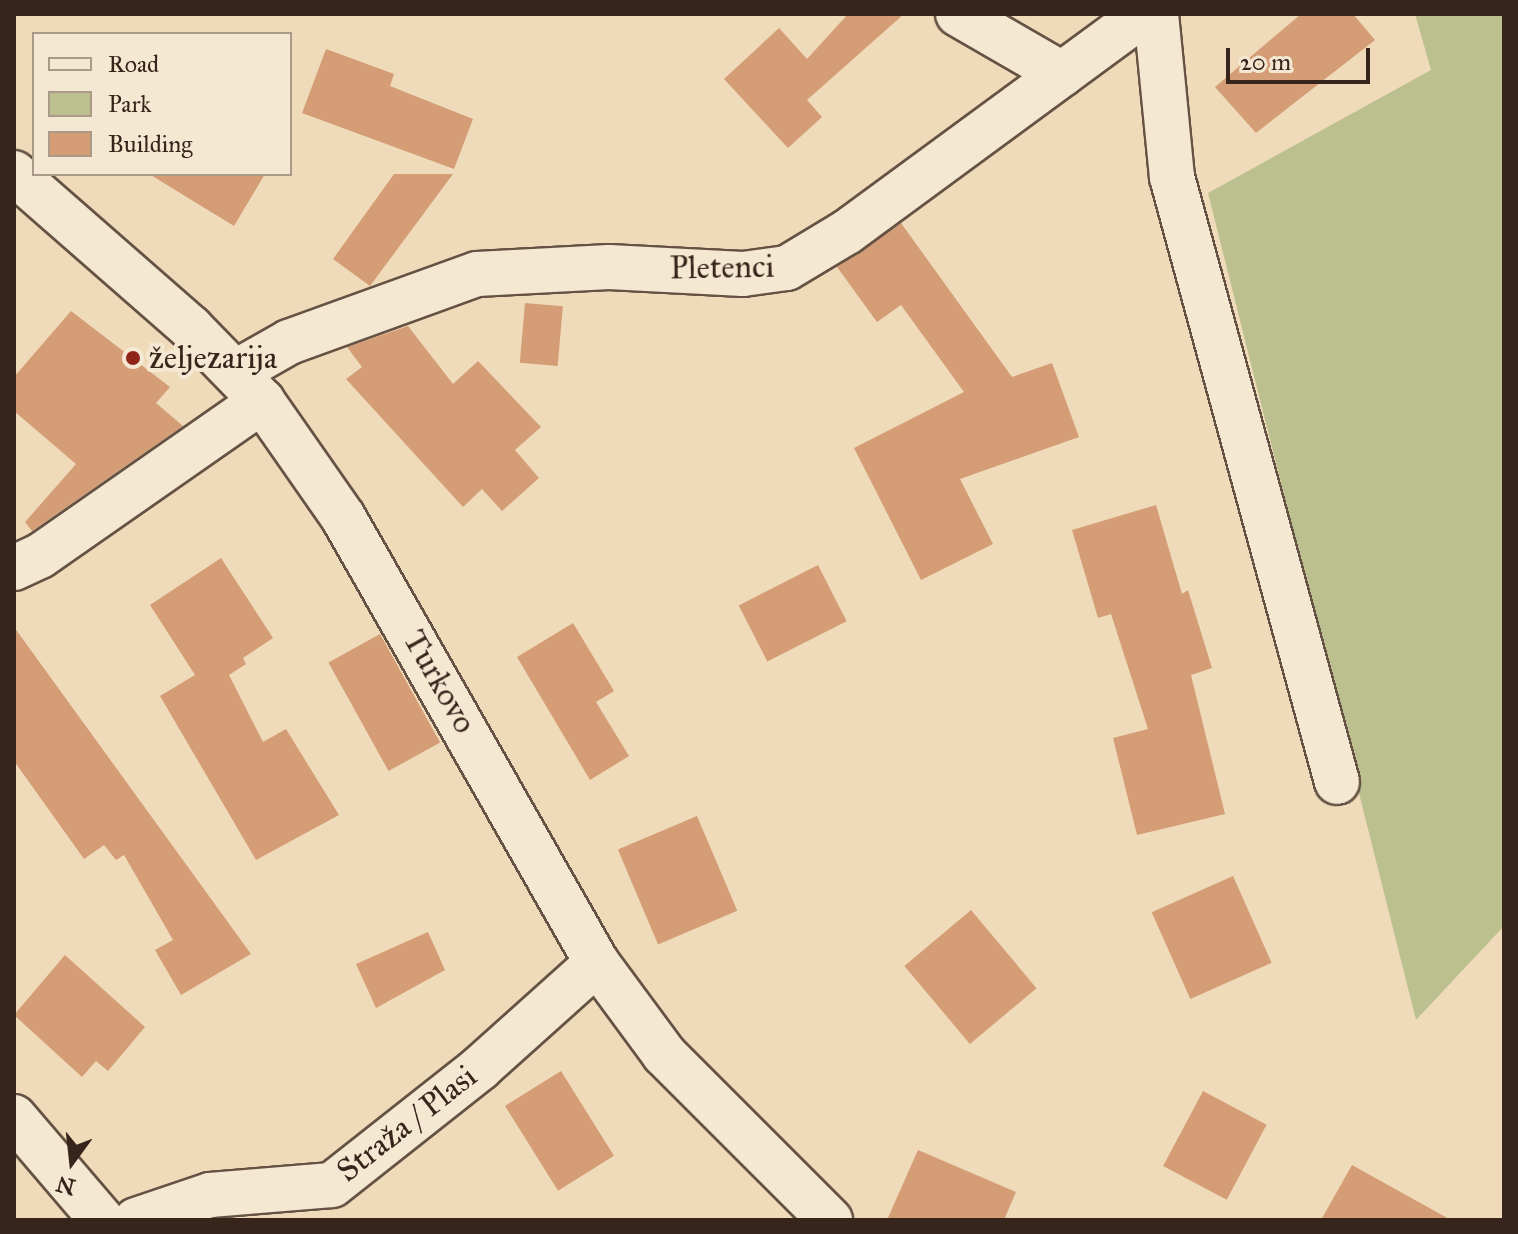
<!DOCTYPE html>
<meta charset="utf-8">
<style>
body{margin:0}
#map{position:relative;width:1518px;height:1234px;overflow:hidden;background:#efdbba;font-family:"IM FELL Great Primer",serif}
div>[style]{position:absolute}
.green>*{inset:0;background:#bbc08e}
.building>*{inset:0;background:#d49d76;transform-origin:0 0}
.roads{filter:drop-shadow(2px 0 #655244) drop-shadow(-2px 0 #655244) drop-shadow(0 2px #655244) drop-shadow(0 -2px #655244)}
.street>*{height:44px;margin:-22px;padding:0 22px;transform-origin:22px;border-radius:22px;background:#f5e8d2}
.secondary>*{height:44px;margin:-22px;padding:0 22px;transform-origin:22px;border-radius:22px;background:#f5e8d2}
.dots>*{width:22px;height:22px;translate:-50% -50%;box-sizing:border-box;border:4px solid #f5e8d2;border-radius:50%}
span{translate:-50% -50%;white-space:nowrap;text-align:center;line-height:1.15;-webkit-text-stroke:8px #f5e8d2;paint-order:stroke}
.street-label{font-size:32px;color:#37251c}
.poi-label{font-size:32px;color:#37251c}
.left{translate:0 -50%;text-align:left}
.frame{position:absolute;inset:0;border:16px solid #37251c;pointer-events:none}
.legend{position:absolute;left:32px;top:32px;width:260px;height:144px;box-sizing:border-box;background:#f5e8d2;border:2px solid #a99a89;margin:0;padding:10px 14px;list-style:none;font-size:24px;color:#37251c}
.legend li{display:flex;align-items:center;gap:16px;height:40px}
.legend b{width:40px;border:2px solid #a99a89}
.north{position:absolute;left:32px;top:1122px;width:80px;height:80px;-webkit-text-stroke:6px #f5e8d2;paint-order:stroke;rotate:195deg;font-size:22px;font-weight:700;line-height:32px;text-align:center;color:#37251c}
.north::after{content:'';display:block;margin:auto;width:28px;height:36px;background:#37251c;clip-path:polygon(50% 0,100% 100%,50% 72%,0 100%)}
.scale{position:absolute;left:1226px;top:48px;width:144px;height:36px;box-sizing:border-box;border:4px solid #37251c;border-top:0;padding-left:10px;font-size:24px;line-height:28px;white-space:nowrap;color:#37251c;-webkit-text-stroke:6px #f5e8d2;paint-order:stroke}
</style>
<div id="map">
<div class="green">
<div style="clip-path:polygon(1415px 14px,1504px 14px,1504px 926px,1416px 1020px,1208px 193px,1431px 70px)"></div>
</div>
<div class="building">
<div style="clip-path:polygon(848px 14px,904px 14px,807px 100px,822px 117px,788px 148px,724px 79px,779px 28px,807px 59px)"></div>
<div style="clip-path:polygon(1301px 14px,1353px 14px,1375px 40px,1256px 133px,1215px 87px)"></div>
<div style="clip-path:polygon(326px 49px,394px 74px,390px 86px,473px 119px,454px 169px,302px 113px)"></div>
<div style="clip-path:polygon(149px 174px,265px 174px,234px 226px)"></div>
<div style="clip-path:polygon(394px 174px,453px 174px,370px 286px,333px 259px)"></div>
<div style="clip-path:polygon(901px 223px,1012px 377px,1052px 363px,1079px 437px,960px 479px,993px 544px,921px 580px,854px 448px,964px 392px,901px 305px,877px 322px,837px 267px)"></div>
<div style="left:525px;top:303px;width:38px;height:60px;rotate:5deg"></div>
<div style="clip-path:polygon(71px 311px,170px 387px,156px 403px,183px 426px,32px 531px,25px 522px,76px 464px,14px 411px,14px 377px)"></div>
<div style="clip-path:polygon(408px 326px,453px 384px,478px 361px,541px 427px,515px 450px,539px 478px,502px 511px,482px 489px,463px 507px,346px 379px,362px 367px,347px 347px)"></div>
<div style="clip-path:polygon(1156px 505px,1182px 594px,1188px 590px,1212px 668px,1191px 675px,1225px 814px,1137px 835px,1113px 738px,1148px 729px,1111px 614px,1098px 618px,1072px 530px)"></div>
<div style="clip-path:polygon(221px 558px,273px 638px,243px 658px,246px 664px,229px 675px,263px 742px,286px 729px,339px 815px,256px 860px,160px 696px,195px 675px,150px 605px)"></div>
<div style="left:818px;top:565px;width:63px;height:89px;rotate:63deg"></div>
<div style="clip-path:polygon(573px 623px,614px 691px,596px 702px,629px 756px,590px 780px,517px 657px)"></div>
<div style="clip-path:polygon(14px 627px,251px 954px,181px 995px,155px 950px,173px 940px,124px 855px,116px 860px,104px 845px,84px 859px,14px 761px)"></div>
<div style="left:380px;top:634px;width:124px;height:59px;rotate:61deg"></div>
<div style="left:697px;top:816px;width:103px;height:86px;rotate:67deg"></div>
<div style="left:1233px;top:876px;width:95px;height:89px;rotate:66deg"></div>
<div style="left:971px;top:910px;width:102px;height:87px;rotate:50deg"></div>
<div style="clip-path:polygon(428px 932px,445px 970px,376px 1008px,356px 964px)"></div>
<div style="clip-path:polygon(65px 955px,145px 1027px,108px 1071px,96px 1061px,82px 1077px,14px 1015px)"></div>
<div style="left:561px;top:1071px;width:100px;height:66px;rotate:58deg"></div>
<div style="left:1203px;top:1091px;width:72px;height:85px;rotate:28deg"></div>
<div style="clip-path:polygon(918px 1150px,1016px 1192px,1004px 1220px,887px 1220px)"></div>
<div style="clip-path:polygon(1352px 1165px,1451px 1220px,1321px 1220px)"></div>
</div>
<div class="roads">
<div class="street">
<div style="left:958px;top:14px;width:120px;rotate:30deg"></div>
<div style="left:1156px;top:14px;width:164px;rotate:84.4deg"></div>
<div style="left:1172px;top:177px;width:627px;rotate:74.74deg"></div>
<div style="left:238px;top:371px;width:59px;rotate:-29.6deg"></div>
<div style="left:289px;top:342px;width:200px;rotate:-19.9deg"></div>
<div style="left:477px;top:274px;width:132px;rotate:-3deg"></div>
<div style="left:609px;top:267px;width:134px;rotate:3deg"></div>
<div style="left:743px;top:274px;width:44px;rotate:-7.8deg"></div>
<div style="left:787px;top:268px;width:70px;rotate:-31deg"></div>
<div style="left:847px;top:232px;width:368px;rotate:-36.3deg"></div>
<div style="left:14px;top:568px;width:29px;rotate:-25deg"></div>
<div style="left:40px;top:556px;width:271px;rotate:-34.9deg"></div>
<div style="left:14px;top:1117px;width:135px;rotate:49.5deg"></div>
<div style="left:136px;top:1220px;width:78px;rotate:-18.7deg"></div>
<div style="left:210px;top:1195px;width:122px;rotate:-4.7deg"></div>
<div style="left:332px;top:1185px;width:189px;rotate:-38.3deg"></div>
<div style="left:480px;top:1068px;width:157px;rotate:-41.9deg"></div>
</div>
<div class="secondary">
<div style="left:14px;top:173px;width:235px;rotate:41.2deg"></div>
<div style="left:191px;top:328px;width:102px;rotate:45.8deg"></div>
<div style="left:262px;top:401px;width:141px;rotate:55.1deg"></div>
<div style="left:343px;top:517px;width:513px;rotate:60.34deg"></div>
<div style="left:597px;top:963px;width:113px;rotate:53.6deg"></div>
<div style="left:664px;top:1054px;width:235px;rotate:45deg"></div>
</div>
</div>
<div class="dots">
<div style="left:133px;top:358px;background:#8f2418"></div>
</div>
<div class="street-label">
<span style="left:722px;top:268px;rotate:-1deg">Pletenci</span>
<span style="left:439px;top:682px;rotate:60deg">Turkovo</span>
<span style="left:407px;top:1124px;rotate:-38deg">Straža / Plasi</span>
</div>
<div class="poi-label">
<span class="left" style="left:149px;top:358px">željezarija</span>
</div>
<div class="frame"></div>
<ul class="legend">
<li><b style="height:10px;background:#f5e8d2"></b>Road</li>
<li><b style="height:22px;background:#bbc08e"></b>Park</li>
<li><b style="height:22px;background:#d49d76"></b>Building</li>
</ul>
<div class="north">N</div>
<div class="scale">20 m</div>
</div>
